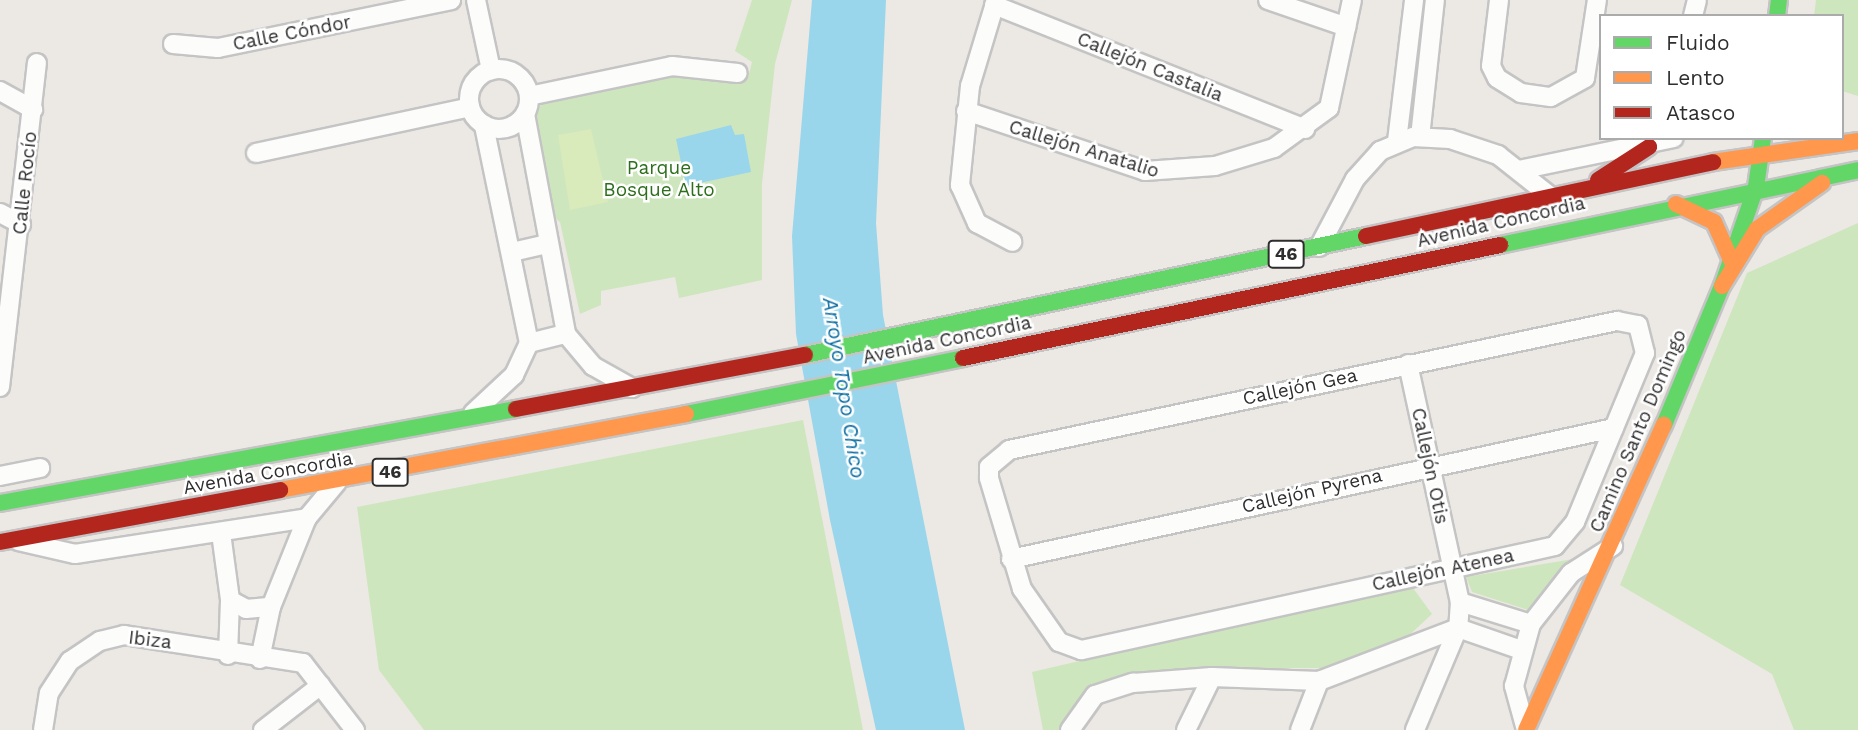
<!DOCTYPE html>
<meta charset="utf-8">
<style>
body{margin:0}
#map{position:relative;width:1858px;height:730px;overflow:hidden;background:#ece8e4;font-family:"Work Sans",sans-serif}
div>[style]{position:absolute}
.green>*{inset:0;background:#cee6be}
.pitch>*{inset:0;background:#d9eabb}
.water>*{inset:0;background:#99d6ec}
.roads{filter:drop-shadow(2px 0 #c5c4c5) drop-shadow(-2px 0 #c5c4c5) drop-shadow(0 2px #c5c4c5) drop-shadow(0 -2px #c5c4c5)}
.street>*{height:18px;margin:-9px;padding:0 9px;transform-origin:9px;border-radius:9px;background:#fcfcfb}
.street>.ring{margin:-9px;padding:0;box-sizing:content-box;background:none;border:18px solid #fcfcfb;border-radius:50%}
.fast>*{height:16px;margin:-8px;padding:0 8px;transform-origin:8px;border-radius:8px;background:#63d668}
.slow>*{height:16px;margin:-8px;padding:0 8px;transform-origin:8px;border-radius:8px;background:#ff974d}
.jam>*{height:16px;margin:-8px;padding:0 8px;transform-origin:8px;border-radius:8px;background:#b3261e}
span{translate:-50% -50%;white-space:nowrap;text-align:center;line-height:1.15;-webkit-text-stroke:5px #fff;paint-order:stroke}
.shield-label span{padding:2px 5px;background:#fff;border:2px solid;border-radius:5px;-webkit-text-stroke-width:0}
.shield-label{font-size:18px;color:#2e2e2e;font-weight:700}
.street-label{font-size:19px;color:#2e2e2e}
.park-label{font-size:19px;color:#2c6e1b}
.water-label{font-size:21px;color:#0d6fa3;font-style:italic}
.legend{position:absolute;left:1599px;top:14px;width:245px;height:126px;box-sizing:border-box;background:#fff;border:2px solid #ababab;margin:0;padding:9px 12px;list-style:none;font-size:21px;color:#2e2e2e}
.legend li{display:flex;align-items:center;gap:14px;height:35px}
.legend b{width:35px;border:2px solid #ababab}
</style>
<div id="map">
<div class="green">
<div style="clip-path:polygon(752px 0,792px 0,775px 64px,762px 184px,762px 280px,679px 298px,675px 277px,601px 291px,601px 305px,580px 314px,560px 222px,548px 212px,531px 114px,548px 99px,674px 75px,748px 78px,752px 62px,735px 51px)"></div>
<div style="clip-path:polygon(1816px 0,1858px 0,1858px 96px,1842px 91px,1842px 16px,1814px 16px)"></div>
<div style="clip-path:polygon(1858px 223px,1858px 730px,1794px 730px,1772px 674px,1620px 585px,1747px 273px)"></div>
<div style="clip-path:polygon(803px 420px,863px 730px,424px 730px,379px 670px,357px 507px)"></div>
<div style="clip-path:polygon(1579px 558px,1528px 610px,1472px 592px,1466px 577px)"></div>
<div style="clip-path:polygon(1410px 584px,1432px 614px,1404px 640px,1334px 668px,1187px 668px,1124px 677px,1088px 686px,1059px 730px,1043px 730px,1032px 672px)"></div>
</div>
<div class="pitch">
<div style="clip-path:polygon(591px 129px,608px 202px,570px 210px,558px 135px)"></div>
</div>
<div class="water">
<div style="clip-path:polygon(812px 0,886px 0,876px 223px,883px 315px,965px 730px,876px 730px,830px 520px,796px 334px,792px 236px)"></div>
<div style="clip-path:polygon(731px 125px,735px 135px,744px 134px,751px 172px,686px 186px,676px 139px)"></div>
</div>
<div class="roads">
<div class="street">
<div style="left:476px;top:0;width:72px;rotate:77.9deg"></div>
<div style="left:996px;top:0;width:90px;rotate:106.8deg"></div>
<div style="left:970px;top:86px;width:100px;rotate:95.8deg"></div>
<div style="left:960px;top:185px;width:42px;rotate:65.9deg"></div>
<div style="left:977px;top:223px;width:40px;rotate:28deg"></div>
<div style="left:1268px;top:0;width:83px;rotate:18.9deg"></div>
<div style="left:1499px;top:0;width:66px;rotate:96.9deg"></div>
<div style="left:1491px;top:66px;width:13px;rotate:63deg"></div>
<div style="left:1497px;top:78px;width:28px;rotate:32deg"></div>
<div style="left:1521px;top:93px;width:30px;rotate:8deg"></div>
<div style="left:1551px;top:97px;width:39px;rotate:-29deg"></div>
<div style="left:1585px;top:78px;width:79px;rotate:-81.3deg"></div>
<div style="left:994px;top:5px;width:335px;rotate:21.7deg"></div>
<div style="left:1693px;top:16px;width:16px;rotate:-76deg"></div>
<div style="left:173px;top:44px;width:45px;rotate:5.1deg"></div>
<div style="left:218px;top:48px;width:238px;rotate:-11.6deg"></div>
<div class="ring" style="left:469px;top:69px;width:42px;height:42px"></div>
<div style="left:0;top:91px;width:38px;rotate:29deg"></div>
<div style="left:529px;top:96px;width:146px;rotate:-11.8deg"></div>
<div style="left:672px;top:66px;width:66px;rotate:6.1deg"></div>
<div style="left:966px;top:111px;width:189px;rotate:18.5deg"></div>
<div style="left:1145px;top:171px;width:70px;rotate:-4.1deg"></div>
<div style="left:1215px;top:166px;width:62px;rotate:-17deg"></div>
<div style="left:1274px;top:148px;width:68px;rotate:-36deg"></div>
<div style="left:1329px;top:108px;width:110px;rotate:-78deg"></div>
<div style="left:525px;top:114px;width:224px;rotate:79.4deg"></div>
<div style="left:566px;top:334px;width:42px;rotate:49.8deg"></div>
<div style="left:593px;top:366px;width:45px;rotate:29.4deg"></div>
<div style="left:1420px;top:137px;width:138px;rotate:-83.8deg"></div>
<div style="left:1397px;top:141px;width:142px;rotate:-83.1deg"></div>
<div style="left:256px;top:153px;width:219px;rotate:-12.1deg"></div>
<div style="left:1519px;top:170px;width:158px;rotate:-11.7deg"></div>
<div style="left:0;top:213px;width:24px;rotate:28deg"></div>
<div style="left:1319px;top:247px;width:77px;rotate:-62.1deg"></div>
<div style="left:1355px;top:179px;width:38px;rotate:-48deg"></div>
<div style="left:1380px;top:151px;width:36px;rotate:-23deg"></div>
<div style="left:1413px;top:137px;width:37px;rotate:3deg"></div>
<div style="left:1450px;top:139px;width:51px;rotate:18.4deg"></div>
<div style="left:1498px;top:155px;width:66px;rotate:38.3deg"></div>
<div style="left:512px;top:252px;width:36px;rotate:-13deg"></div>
<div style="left:1617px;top:321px;width:21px;rotate:11deg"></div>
<div style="left:1638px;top:325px;width:29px;rotate:76deg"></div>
<div style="left:1645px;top:353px;width:183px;rotate:112.5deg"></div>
<div style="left:1575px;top:522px;width:31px;rotate:130deg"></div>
<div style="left:1555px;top:546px;width:485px;rotate:167.6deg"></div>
<div style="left:1081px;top:650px;width:23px;rotate:-160deg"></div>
<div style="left:1059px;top:642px;width:65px;rotate:-124.9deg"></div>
<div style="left:1022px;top:589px;width:116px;rotate:-106.6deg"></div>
<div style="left:989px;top:478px;width:11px;rotate:-90deg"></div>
<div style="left:989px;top:467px;width:26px;rotate:-40deg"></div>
<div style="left:1009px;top:450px;width:622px;rotate:-11.98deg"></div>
<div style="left:529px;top:343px;width:38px;rotate:-14deg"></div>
<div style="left:1408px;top:364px;width:244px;rotate:77.7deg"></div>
<div style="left:1460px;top:602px;width:26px;rotate:94deg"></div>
<div style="left:1458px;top:628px;width:111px;rotate:112.9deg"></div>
<div style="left:0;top:387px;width:326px;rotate:-83.5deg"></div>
<div style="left:473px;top:413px;width:56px;rotate:-42.8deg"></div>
<div style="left:514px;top:375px;width:35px;rotate:-65deg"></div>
<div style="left:529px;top:343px;width:223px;rotate:-101.7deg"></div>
<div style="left:0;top:476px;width:41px;rotate:-11.3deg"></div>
<div style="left:221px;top:533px;width:68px;rotate:82.3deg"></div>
<div style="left:230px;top:600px;width:18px;rotate:29deg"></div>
<div style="left:246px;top:609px;width:25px;rotate:-5deg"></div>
<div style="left:271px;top:607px;width:96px;rotate:-68deg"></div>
<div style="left:307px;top:518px;width:47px;rotate:-50.2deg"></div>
<div style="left:18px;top:541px;width:58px;rotate:12.8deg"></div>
<div style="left:75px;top:554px;width:235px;rotate:-8.8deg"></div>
<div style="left:1011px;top:559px;width:617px;rotate:-12.26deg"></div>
<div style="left:1460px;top:602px;width:74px;rotate:17.2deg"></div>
<div style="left:228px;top:655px;width:55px;rotate:-87.9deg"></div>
<div style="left:260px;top:659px;width:53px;rotate:-78.1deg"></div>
<div style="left:43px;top:730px;width:37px;rotate:-81deg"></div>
<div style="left:49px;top:693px;width:38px;rotate:-57deg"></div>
<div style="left:70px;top:661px;width:36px;rotate:-34deg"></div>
<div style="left:100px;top:641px;width:25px;rotate:-14deg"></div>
<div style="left:124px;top:635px;width:181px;rotate:8.9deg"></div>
<div style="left:303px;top:663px;width:85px;rotate:52.2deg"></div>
<div style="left:263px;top:730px;width:73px;rotate:-37.8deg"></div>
<div style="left:1070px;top:730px;width:43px;rotate:-54.5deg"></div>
<div style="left:1095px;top:695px;width:40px;rotate:-18deg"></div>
<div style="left:1133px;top:683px;width:79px;rotate:-4.3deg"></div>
<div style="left:1212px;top:677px;width:107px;rotate:2.1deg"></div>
<div style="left:1319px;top:681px;width:149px;rotate:-20.9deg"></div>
<div style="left:1458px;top:628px;width:67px;rotate:19.2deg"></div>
<div style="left:1186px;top:730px;width:59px;rotate:-63.9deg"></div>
<div style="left:1300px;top:730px;width:53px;rotate:-68.8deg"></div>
<div style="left:1526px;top:730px;width:46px;rotate:-105.3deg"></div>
<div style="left:1514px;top:686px;width:64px;rotate:-74.7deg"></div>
<div style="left:1531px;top:624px;width:65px;rotate:-51.9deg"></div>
<div style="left:1571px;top:573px;width:50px;rotate:-32.7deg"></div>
</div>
<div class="fast">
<div style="left:1777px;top:16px;width:16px;rotate:-83deg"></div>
<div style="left:1500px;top:245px;width:366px;rotate:-11.8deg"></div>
<div style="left:805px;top:355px;width:573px;rotate:-11.98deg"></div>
<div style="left:686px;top:414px;width:283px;rotate:-11.4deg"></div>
<div style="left:1664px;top:425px;width:151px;rotate:-67.4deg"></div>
<div style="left:1722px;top:286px;width:105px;rotate:-71deg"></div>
<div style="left:1756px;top:187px;width:49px;rotate:-81.9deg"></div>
<div style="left:0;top:503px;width:524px;rotate:-10.32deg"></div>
</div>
<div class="slow">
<div style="left:1713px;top:162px;width:147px;rotate:-8.2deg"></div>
<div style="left:1676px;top:204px;width:42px;rotate:25.3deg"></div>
<div style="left:1714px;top:222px;width:42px;rotate:65.9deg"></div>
<div style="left:1722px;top:286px;width:67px;rotate:-58.4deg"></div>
<div style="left:1757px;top:229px;width:80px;rotate:-35.3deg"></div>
<div style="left:280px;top:490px;width:413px;rotate:-10.6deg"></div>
<div style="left:1526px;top:730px;width:335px;rotate:-65.7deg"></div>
</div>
<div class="jam">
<div style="left:1598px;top:180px;width:61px;rotate:-32.9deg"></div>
<div style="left:1366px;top:236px;width:355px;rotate:-12deg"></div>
<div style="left:963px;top:358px;width:549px;rotate:-11.88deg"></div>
<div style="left:516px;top:409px;width:294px;rotate:-10.6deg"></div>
<div style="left:0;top:542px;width:285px;rotate:-10.5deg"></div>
</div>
</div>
<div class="shield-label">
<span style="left:1286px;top:254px">46</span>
<span style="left:390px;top:472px">46</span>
</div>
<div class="street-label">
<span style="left:292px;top:33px;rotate:-11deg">Calle Cóndor</span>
<span style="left:1150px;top:67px;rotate:22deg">Callejón Castalia</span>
<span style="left:1084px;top:149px;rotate:17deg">Callejón Anatalio</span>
<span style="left:25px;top:183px;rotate:-84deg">Calle Rocío</span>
<span style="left:1501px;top:222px;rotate:-13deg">Avenida Concordia</span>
<span style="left:947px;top:340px;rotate:-12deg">Avenida Concordia</span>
<span style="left:1300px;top:387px;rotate:-12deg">Callejón Gea</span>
<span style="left:1638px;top:431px;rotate:-67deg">Camino Santo Domingo</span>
<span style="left:1430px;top:466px;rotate:78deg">Callejón Otis</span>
<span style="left:268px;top:473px;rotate:-10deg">Avenida Concordia</span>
<span style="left:1312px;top:491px;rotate:-13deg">Callejón Pyrena</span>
<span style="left:1443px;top:570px;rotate:-12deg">Callejón Atenea</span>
<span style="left:150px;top:640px;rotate:7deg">Ibiza</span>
</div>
<div class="park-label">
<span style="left:659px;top:179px">Parque<br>Bosque Alto</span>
</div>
<div class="water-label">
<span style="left:844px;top:388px;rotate:81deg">Arroyo Topo Chico</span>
</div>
<ul class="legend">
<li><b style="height:9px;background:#63d668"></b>Fluido</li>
<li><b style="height:9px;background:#ff974d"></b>Lento</li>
<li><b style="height:9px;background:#b3261e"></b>Atasco</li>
</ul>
</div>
